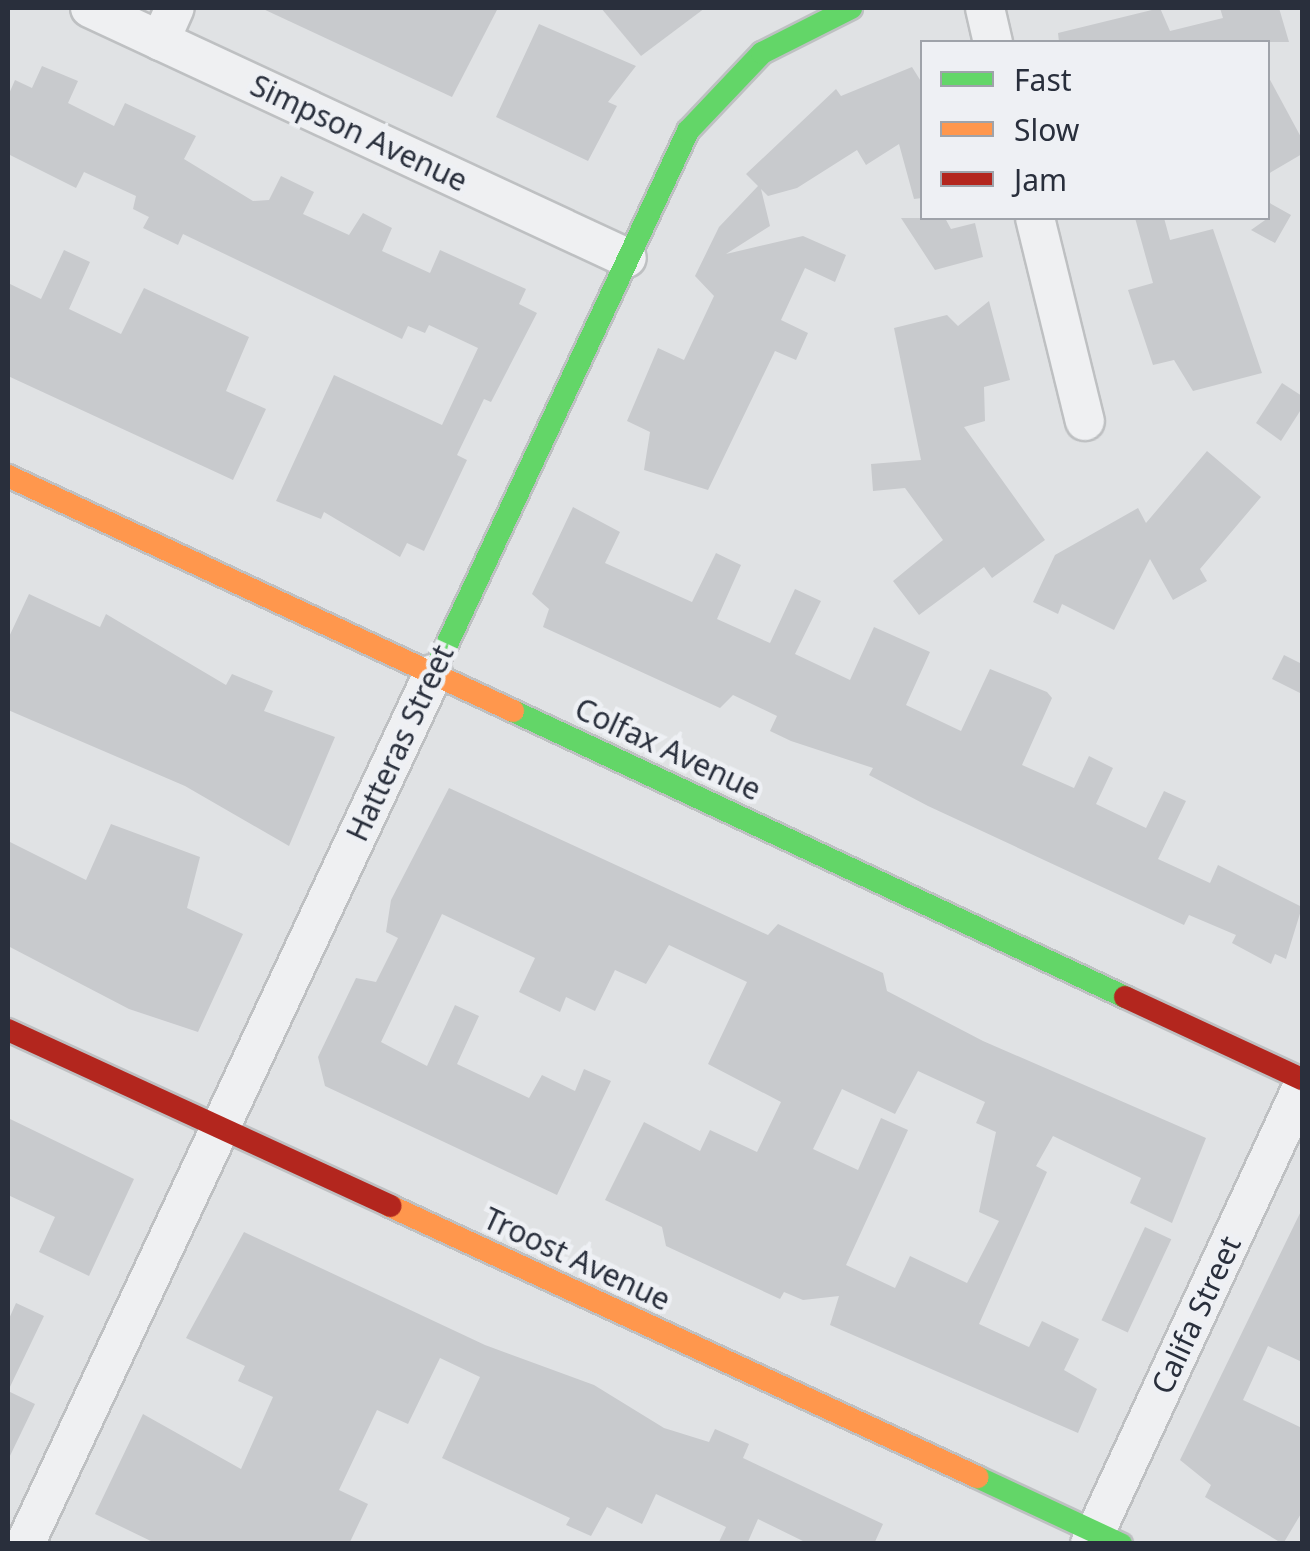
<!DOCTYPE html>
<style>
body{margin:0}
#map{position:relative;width:1310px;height:1551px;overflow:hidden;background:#e0e2e4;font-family:"Noto Sans",sans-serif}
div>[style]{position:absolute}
.building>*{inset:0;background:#c8cacd;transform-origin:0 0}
.roads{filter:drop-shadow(2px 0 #bec0c2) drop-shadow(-2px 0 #bec0c2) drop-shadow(0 2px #bec0c2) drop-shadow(0 -2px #bec0c2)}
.street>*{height:38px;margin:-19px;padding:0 19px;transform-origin:19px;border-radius:19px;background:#eff0f2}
.fast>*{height:22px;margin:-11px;padding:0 11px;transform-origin:11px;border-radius:11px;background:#63d668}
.slow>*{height:22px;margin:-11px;padding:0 11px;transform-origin:11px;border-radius:11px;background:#ff974d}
.jam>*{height:22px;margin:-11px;padding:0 11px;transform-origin:11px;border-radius:11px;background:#b3261e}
span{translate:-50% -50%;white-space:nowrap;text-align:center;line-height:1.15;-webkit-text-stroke:9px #eef0f4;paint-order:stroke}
.street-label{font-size:30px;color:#292f3c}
.frame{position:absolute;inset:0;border:10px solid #292f3c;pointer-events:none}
.legend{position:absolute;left:920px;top:40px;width:350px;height:180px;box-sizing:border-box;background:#eef0f4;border:2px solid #9fa3aa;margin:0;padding:12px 18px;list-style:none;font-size:30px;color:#292f3c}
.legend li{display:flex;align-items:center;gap:20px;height:50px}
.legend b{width:50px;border:2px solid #9fa3aa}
</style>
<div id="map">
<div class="building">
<div style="clip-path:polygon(261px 8px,498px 8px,452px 97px)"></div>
<div style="clip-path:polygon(601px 8px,705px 8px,641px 56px)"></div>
<div style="clip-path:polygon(1160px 8px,1170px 31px,1223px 18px,1220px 8px,1279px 8px,1289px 42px,1059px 42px,1058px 33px)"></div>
<div style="clip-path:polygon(539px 24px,636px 66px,608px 102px,617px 106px,588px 161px,496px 117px)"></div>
<div style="clip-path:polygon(42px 66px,78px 81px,68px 103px,114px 126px,125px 103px,196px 136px,184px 159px,253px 201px,269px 200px,281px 176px,314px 192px,303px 214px,349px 235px,363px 213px,392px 228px,382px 251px,430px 273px,440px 250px,526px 289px,519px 304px,537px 313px,491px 402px,484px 399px,457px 455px,467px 460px,424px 551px,407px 543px,400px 557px,324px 512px,321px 519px,276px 501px,334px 375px,442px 425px,478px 348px,429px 325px,425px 333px,408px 326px,402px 339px,183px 234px,178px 245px,143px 228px,149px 217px,133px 209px,136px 196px,84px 172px,76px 188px,8px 154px,8px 96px,15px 80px,32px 88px)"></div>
<div style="clip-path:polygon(912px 67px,922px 83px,922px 198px,914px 199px,899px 144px,866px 165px,857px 150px,797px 188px,768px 196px,761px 189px,770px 226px,726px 254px,803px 236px,846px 255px,835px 282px,805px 268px,781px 320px,808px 333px,796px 360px,775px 351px,708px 490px,644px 470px,650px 432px,627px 421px,658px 348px,684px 360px,714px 296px,695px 276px,719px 227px,758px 186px,746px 174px,836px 89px,841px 96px)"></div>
<div style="clip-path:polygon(1268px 76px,1302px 139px,1302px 154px,1268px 174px)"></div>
<div style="clip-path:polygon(1268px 202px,1291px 215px,1275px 243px,1251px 230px,1268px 218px)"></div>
<div style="clip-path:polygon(901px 218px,945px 218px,951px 229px,975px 223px,983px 257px,935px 270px)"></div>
<div style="clip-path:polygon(1135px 218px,1164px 218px,1170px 240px,1213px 229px,1262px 373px,1193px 391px,1174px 360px,1153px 365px,1128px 290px,1153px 283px)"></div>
<div style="clip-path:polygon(64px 250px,90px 262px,69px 309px,121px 334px,144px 288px,249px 337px,226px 391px,266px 409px,233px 480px,8px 376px,8px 283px,41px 299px)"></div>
<div style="clip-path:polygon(989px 301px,1010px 380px,984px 387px,985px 421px,964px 427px,1045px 540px,992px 578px,984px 567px,919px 615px,893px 581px,943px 540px,905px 488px,873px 491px,871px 464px,921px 460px,894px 328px,947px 315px,958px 326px)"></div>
<div style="clip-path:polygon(1282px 383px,1302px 396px,1302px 408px,1281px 441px,1256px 423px)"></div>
<div style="clip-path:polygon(1207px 451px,1261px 497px,1200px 569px,1207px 581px,1173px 600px,1150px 559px,1114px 630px,1062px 604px,1058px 614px,1033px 602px,1055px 555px,1138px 508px,1146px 523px)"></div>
<div style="clip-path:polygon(573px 507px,620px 532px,605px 563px,692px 602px,716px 553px,741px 565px,717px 619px,770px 643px,795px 589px,821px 601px,795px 654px,850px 680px,874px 627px,930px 652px,906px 705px,961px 731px,990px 669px,1047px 692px,1052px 698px,1022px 765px,1074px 788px,1089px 756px,1113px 768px,1096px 804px,1146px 828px,1164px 791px,1186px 801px,1158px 859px,1210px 883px,1218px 865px,1302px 907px,1286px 959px,1275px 954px,1271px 964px,1232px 943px,1236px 935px,1189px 915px,1184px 925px,928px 806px,869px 775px,873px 768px,791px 741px,770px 731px,777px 716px,733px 695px,720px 708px,543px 627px,549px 609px,532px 594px)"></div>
<div style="clip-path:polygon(29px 594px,100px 627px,106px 614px,226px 685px,232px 674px,273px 691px,264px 711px,335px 737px,289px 846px,185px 786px,8px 710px,8px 639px)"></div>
<div style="clip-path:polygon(1284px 655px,1302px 664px,1302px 694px,1272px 679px)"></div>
<div style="clip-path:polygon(evenodd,449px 788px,768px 935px,778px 924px,883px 973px,887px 991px,983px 1041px,1206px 1138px,1172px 1223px,1130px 1203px,1141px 1178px,1053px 1136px,1036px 1166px,1047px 1172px,979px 1324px,1029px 1347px,1042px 1321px,1079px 1339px,1064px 1370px,1097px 1389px,1078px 1433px,830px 1325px,839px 1296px,803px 1300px,784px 1292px,780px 1299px,666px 1246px,662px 1227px,605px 1200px,644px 1122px,700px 1151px,710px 1130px,757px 1152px,781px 1102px,708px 1064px,747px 982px,669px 945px,646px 984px,615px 970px,595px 1011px,566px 997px,560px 1012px,519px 992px,535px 958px,442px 914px,381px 1042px,427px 1066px,455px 1005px,479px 1016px,457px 1064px,529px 1098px,542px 1075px,575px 1091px,584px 1069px,611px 1081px,557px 1195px,325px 1086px,318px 1057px,356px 978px,376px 982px,398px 938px,386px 932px,391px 900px,449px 788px,918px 1071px,985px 1102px,976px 1123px,996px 1132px,979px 1212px,999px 1221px,967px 1283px,910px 1256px,895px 1288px,846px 1265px,908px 1130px,881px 1118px,858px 1170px,813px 1149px,842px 1089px,895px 1114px,918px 1071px)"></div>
<div style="clip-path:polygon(111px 824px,200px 857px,187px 908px,243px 934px,198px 1032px,129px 1009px,8px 946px,8px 841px,86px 880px)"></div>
<div style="clip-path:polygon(8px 1118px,134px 1179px,89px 1276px,39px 1252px,55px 1217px,8px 1195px)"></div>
<div style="clip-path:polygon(1302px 1209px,1302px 1362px,1268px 1346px,1243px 1400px,1302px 1428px,1302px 1512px,1283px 1544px,1205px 1497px,1211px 1485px,1180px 1460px)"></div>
<div style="left:1145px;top:1227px;width:29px;height:103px;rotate:25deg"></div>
<div style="clip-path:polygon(244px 1232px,485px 1345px,594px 1385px,664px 1428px,709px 1442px,715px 1429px,749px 1444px,743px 1458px,883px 1524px,874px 1544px,809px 1544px,758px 1519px,747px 1544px,718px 1544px,726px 1527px,656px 1494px,642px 1524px,607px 1507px,591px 1536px,566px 1525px,570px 1518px,442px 1458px,480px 1377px,440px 1358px,408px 1424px,377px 1410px,339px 1490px,368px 1504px,349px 1544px,157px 1544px,95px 1514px,143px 1414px,241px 1469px,273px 1397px,238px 1381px,245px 1366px,186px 1338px)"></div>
<div style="clip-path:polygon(16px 1303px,44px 1316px,8px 1391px,35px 1404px,8px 1460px,8px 1321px)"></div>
</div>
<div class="roads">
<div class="street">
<div style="left:90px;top:8px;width:592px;rotate:24.96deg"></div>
<div style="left:985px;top:8px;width:35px;rotate:77deg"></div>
<div style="left:160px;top:41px;width:36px;rotate:-66deg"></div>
<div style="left:1035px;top:218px;width:209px;rotate:76.2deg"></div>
<div style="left:25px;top:1544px;width:961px;rotate:-64.88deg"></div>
<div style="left:1090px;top:1544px;width:504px;rotate:-65.11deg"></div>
</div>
<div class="fast">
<div style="left:433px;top:674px;width:600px;rotate:-64.84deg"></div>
<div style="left:688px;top:131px;width:108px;rotate:-46.5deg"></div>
<div style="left:762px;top:53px;width:100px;rotate:-26.8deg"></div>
<div style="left:513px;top:711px;width:676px;rotate:25.05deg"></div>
<div style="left:977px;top:1477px;width:159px;rotate:25deg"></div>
</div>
<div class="slow">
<div style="left:8px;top:476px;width:557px;rotate:24.95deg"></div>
<div style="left:390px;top:1206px;width:647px;rotate:24.78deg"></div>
</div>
<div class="jam">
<div style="left:1125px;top:997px;width:195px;rotate:24.9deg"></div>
<div style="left:8px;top:1030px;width:421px;rotate:24.7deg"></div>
</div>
</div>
<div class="street-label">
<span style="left:359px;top:133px;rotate:25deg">Simpson Avenue</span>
<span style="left:400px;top:743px;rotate:-65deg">Hatteras Street</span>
<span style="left:668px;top:749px;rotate:25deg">Colfax Avenue</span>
<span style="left:577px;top:1259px;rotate:25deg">Troost Avenue</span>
<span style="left:1196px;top:1315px;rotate:-65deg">Califa Street</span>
</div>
<div class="frame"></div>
<ul class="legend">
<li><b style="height:12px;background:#63d668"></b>Fast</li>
<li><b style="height:12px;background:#ff974d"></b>Slow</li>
<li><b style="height:12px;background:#b3261e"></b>Jam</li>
</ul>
</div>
